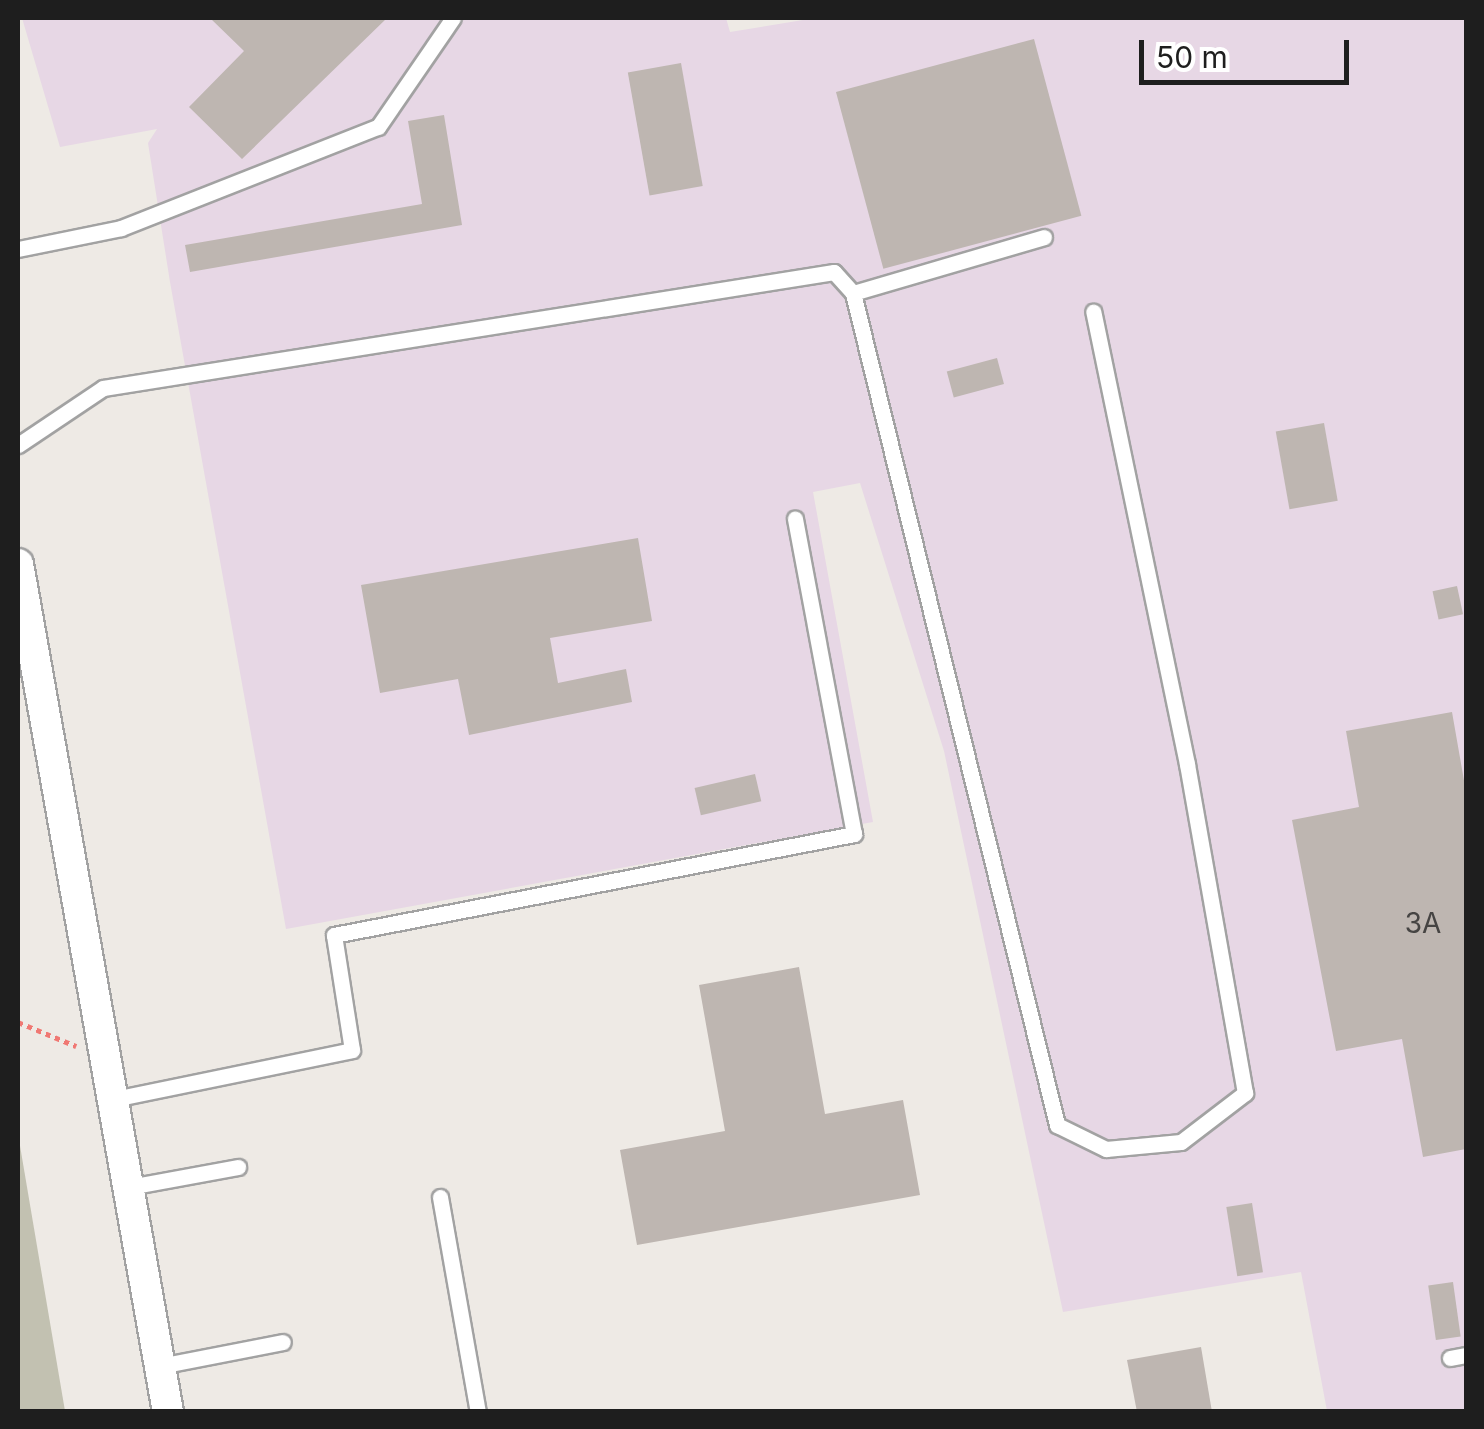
<!DOCTYPE html>
<meta charset="utf-8">
<style>
body{margin:0}
#map{position:relative;width:1484px;height:1429px;overflow:hidden;background:#eeeae5;font-family:Inter,sans-serif}
div>[style]{position:absolute}
.industrial>*{inset:0;background:#e7d7e5}
.construction>*{inset:0;background:#c2c1b1}
.building>*{inset:0;background:#beb6b1;transform-origin:0 0}
.path>*{height:5px;margin-top:-2.5px;transform-origin:0;background:repeating-linear-gradient(90deg,#f07873 0 5px,transparent 0 10px)}
.roads{filter:drop-shadow(2px 0 #a2a2a2) drop-shadow(-2px 0 #a2a2a2) drop-shadow(0 2px #a2a2a2) drop-shadow(0 -2px #a2a2a2)}
.service>*{height:15px;margin:-7.5px;padding:0 7.5px;transform-origin:7.5px;border-radius:7.5px;background:#fff}
.minor>*{height:30px;margin:-15px;padding:0 15px;transform-origin:15px;border-radius:15px;background:#fff}
span{translate:-50% -50%;white-space:nowrap;text-align:center;line-height:1.15;-webkit-text-stroke:9px #fff;paint-order:stroke}
.number-label{font-size:28px;color:#464443}
.number-label span{-webkit-text-stroke-width:0}
.frame{position:absolute;inset:0;border:20px solid #1e1e1e;pointer-events:none}
.scale{position:absolute;left:1139px;top:40px;width:210px;height:45px;box-sizing:border-box;border:5px solid #1e1e1e;border-top:0;padding-left:12px;font-size:30px;line-height:35px;white-space:nowrap;color:#1e1e1e;-webkit-text-stroke:8px #fff;paint-order:stroke}
</style>
<div id="map">
<div class="industrial">
<div style="clip-path:polygon(22px 18px,726px 18px,730px 32px,815px 18px,1466px 18px,1466px 1411px,1327px 1411px,1301px 1272px,1063px 1312px,944px 751px,860px 483px,813px 492px,873px 822px,286px 929px,170px 282px,148px 143px,157px 129px,60px 147px)"></div>
</div>
<div class="construction">
<div style="clip-path:polygon(18px 1134px,65px 1411px,18px 1411px)"></div>
</div>
<div class="building">
<div style="clip-path:polygon(210px 18px,387px 18px,242px 159px,189px 107px,244px 51px)"></div>
<div style="left:1034px;top:39px;width:183px;height:205px;rotate:75deg"></div>
<div style="left:681px;top:63px;width:125px;height:54px;rotate:80deg"></div>
<div style="clip-path:polygon(444px 115px,462px 225px,190px 272px,185px 245px,422px 204px,408px 121px)"></div>
<div style="left:997px;top:358px;width:27px;height:52px;rotate:75deg"></div>
<div style="left:1324px;top:423px;width:79px;height:49px;rotate:80deg"></div>
<div style="clip-path:polygon(638px 538px,652px 621px,550px 638px,558px 683px,626px 669px,632px 702px,469px 735px,458px 679px,380px 693px,361px 585px)"></div>
<div style="left:1457px;top:586px;width:29px;height:25px;rotate:78deg"></div>
<div style="clip-path:polygon(1452px 712px,1466px 792px,1466px 1149px,1423px 1157px,1402px 1039px,1336px 1051px,1292px 820px,1359px 807px,1346px 731px)"></div>
<div style="left:755px;top:774px;width:28px;height:62px;rotate:77deg"></div>
<div style="clip-path:polygon(799px 967px,825px 1114px,903px 1100px,920px 1195px,637px 1245px,620px 1150px,725px 1131px,699px 985px)"></div>
<div style="left:1252px;top:1203px;width:70px;height:26px;rotate:81deg"></div>
<div style="left:1453px;top:1282px;width:55px;height:25px;rotate:82deg"></div>
<div style="clip-path:polygon(1201px 1347px,1212px 1412px,1137px 1412px,1127px 1360px)"></div>
</div>
<div class="path">
<div style="left:18px;top:1022px;width:63px;rotate:22.5deg"></div>
</div>
<div class="roads">
<div class="service">
<div style="left:18px;top:249px;width:105px;rotate:-11.5deg"></div>
<div style="left:121px;top:228px;width:276px;rotate:-21.5deg"></div>
<div style="left:378px;top:127px;width:132px;rotate:-55.5deg"></div>
<div style="left:853px;top:293px;width:857px;rotate:76.22deg"></div>
<div style="left:1057px;top:1125px;width:55px;rotate:26.1deg"></div>
<div style="left:1106px;top:1149px;width:75px;rotate:-5.3deg"></div>
<div style="left:1181px;top:1142px;width:81px;rotate:-37.4deg"></div>
<div style="left:1245px;top:1093px;width:334px;rotate:-100deg"></div>
<div style="left:1187px;top:764px;width:462px;rotate:-101.7deg"></div>
<div style="left:18px;top:445px;width:102px;rotate:-33.8deg"></div>
<div style="left:103px;top:388px;width:740px;rotate:-9.02deg"></div>
<div style="left:834px;top:272px;width:28px;rotate:48deg"></div>
<div style="left:853px;top:293px;width:199px;rotate:-16.3deg"></div>
<div style="left:114px;top:1099px;width:243px;rotate:-11.6deg"></div>
<div style="left:352px;top:1050px;width:116px;rotate:-98.9deg"></div>
<div style="left:334px;top:935px;width:530px;rotate:-10.99deg"></div>
<div style="left:854px;top:834px;width:321px;rotate:-100.6deg"></div>
<div style="left:129px;top:1187px;width:111px;rotate:-10.4deg"></div>
<div style="left:440px;top:1197px;width:218px;rotate:80deg"></div>
<div style="left:1450px;top:1358px;width:16px;rotate:-11deg"></div>
<div style="left:160px;top:1366px;width:125px;rotate:-11deg"></div>
</div>
<div class="minor">
<div style="left:18px;top:564px;width:861px;rotate:79.97deg"></div>
</div>
</div>
<div class="number-label">
<span style="left:1423px;top:923px">3А</span>
</div>
<div class="frame"></div>
<div class="scale">50 m</div>
</div>
